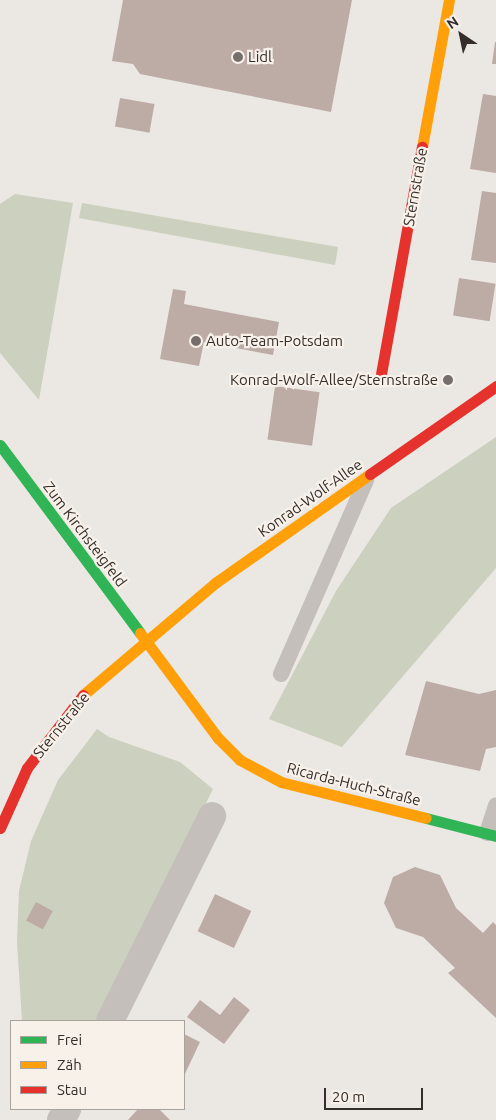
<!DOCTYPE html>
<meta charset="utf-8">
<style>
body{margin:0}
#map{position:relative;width:496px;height:1120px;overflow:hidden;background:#ebe7e2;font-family:Ubuntu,sans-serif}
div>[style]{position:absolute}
.green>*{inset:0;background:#ccd0be}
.building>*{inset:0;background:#bdaca6;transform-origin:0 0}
.lane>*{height:16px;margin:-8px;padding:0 8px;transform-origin:8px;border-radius:8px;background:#c4bfbb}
.street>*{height:28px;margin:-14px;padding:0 14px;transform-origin:14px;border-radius:14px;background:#c4bfbb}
.fast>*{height:11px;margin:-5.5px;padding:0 5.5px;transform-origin:5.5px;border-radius:5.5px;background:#30b455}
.slow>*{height:11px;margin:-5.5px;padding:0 5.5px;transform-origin:5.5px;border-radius:5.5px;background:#ff9f0a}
.jam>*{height:11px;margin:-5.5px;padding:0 5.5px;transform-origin:5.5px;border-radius:5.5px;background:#e5322d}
.dots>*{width:14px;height:14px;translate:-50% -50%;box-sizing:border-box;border:2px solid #f7f1ea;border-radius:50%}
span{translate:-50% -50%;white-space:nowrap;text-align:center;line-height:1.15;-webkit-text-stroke:4.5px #f7f1ea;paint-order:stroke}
.poi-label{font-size:15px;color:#352d29}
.left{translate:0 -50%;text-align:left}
.right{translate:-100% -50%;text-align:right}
.street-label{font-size:15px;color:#352d29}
.legend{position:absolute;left:10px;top:1020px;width:175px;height:90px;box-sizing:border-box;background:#f7f1ea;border:1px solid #a9a39d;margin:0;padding:6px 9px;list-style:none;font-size:15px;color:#352d29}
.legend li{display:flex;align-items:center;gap:10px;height:25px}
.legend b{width:25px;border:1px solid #a9a39d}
.north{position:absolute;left:436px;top:10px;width:50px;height:50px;-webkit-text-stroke:4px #f7f1ea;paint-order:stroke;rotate:326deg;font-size:14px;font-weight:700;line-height:20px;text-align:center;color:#352d29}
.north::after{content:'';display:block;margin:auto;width:18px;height:22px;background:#352d29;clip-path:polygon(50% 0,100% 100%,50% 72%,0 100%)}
.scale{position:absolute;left:324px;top:1088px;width:99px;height:22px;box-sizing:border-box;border:2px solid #352d29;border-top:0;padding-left:6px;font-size:15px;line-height:18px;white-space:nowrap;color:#352d29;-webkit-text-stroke:4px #f7f1ea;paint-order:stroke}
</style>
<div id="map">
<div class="green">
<div style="clip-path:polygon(15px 194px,73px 203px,39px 400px,0 353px,0 204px)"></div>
<div style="clip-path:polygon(82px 203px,338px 247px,335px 265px,79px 218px)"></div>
<div style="clip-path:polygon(496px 437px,496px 568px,342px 747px,269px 719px,336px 591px,391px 508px)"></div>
<div style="clip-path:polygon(97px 729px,109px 737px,180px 762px,213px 789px,99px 1021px,22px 1021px,17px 942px,19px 891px,31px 841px,58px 780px)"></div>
</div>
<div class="building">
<div style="clip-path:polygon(123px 0,352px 0,331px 112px,140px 74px,133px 64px,112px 61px)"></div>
<div style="clip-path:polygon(495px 42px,496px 42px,496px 64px,492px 64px)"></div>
<div style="clip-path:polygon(483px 94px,496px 96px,496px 173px,470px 169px)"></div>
<div style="left:120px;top:98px;width:35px;height:29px;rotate:10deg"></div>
<div style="clip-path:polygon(482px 191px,496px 193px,496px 263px,471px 260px)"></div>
<div style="left:459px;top:278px;width:37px;height:38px;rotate:9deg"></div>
<div style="clip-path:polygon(173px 289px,186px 291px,184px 304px,279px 322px,273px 355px,204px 342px,199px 366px,160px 359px)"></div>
<div style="left:275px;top:386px;width:45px;height:54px;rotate:8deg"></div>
<div style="clip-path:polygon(426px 681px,479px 694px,496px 690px,496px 747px,486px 749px,480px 771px,405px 755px)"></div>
<div style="clip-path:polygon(415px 867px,440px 875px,456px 908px,483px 933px,493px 922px,496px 925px,496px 1018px,448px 973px,455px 968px,423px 937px,396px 928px,384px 903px,393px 877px)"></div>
<div style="left:215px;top:894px;width:40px;height:41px;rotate:25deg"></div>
<div style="left:36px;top:902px;width:19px;height:21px;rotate:28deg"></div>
<div style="clip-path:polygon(234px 997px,250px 1010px,224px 1044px,187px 1017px,200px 1000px,220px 1015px)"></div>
<div style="clip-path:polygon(184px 1034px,200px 1042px,184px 1076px)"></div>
<div style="clip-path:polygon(138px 1109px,159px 1109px,170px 1120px,128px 1120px)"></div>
</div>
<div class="lane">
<div style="left:281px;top:674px;width:212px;rotate:-66.3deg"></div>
<div style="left:487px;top:833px;width:29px;rotate:-72deg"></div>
</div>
<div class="street">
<div style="left:110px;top:1021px;width:229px;rotate:-63.5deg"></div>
<div style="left:61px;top:1120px;width:13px;rotate:-61deg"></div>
</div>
<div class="fast">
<div style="left:0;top:445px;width:234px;rotate:53.3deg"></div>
<div style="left:426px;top:818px;width:72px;rotate:14.4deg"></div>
</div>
<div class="slow">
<div style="left:422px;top:147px;width:149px;rotate:-79.6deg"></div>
<div style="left:140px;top:633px;width:131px;rotate:53.4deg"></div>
<div style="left:218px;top:738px;width:31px;rotate:45deg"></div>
<div style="left:240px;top:760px;width:47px;rotate:28.2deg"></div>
<div style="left:281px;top:782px;width:149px;rotate:13.9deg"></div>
<div style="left:83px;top:695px;width:173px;rotate:-40.3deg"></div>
<div style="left:215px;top:583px;width:189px;rotate:-35.1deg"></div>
</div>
<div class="jam">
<div style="left:381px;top:374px;width:231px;rotate:-79.8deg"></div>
<div style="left:370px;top:474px;width:154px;rotate:-34.9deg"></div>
<div style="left:0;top:828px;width:66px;rotate:-65.8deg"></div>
<div style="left:27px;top:768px;width:92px;rotate:-52.5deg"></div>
</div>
<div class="dots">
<div style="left:238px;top:57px;background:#756e6a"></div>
<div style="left:196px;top:341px;background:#756e6a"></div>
<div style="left:448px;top:380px;background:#756e6a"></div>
</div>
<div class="poi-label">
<span class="left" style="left:248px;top:57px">Lidl</span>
<span class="left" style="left:206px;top:341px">Auto-Team-Potsdam</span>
<span class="right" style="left:438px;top:380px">Konrad-Wolf-Allee/Sternstraße</span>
</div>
<div class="street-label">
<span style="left:415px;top:187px;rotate:-80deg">Sternstraße</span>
<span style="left:310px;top:498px;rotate:-35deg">Konrad-Wolf-Allee</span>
<span style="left:85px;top:534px;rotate:53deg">Zum Kirchsteigfeld</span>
<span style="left:61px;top:725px;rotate:-51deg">Sternstraße</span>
<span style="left:354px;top:784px;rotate:14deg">Ricarda-Huch-Straße</span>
</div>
<ul class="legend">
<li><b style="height:6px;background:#30b455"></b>Frei</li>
<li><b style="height:6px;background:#ff9f0a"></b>Zäh</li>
<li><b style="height:6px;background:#e5322d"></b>Stau</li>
</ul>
<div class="north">N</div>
<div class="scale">20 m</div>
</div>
